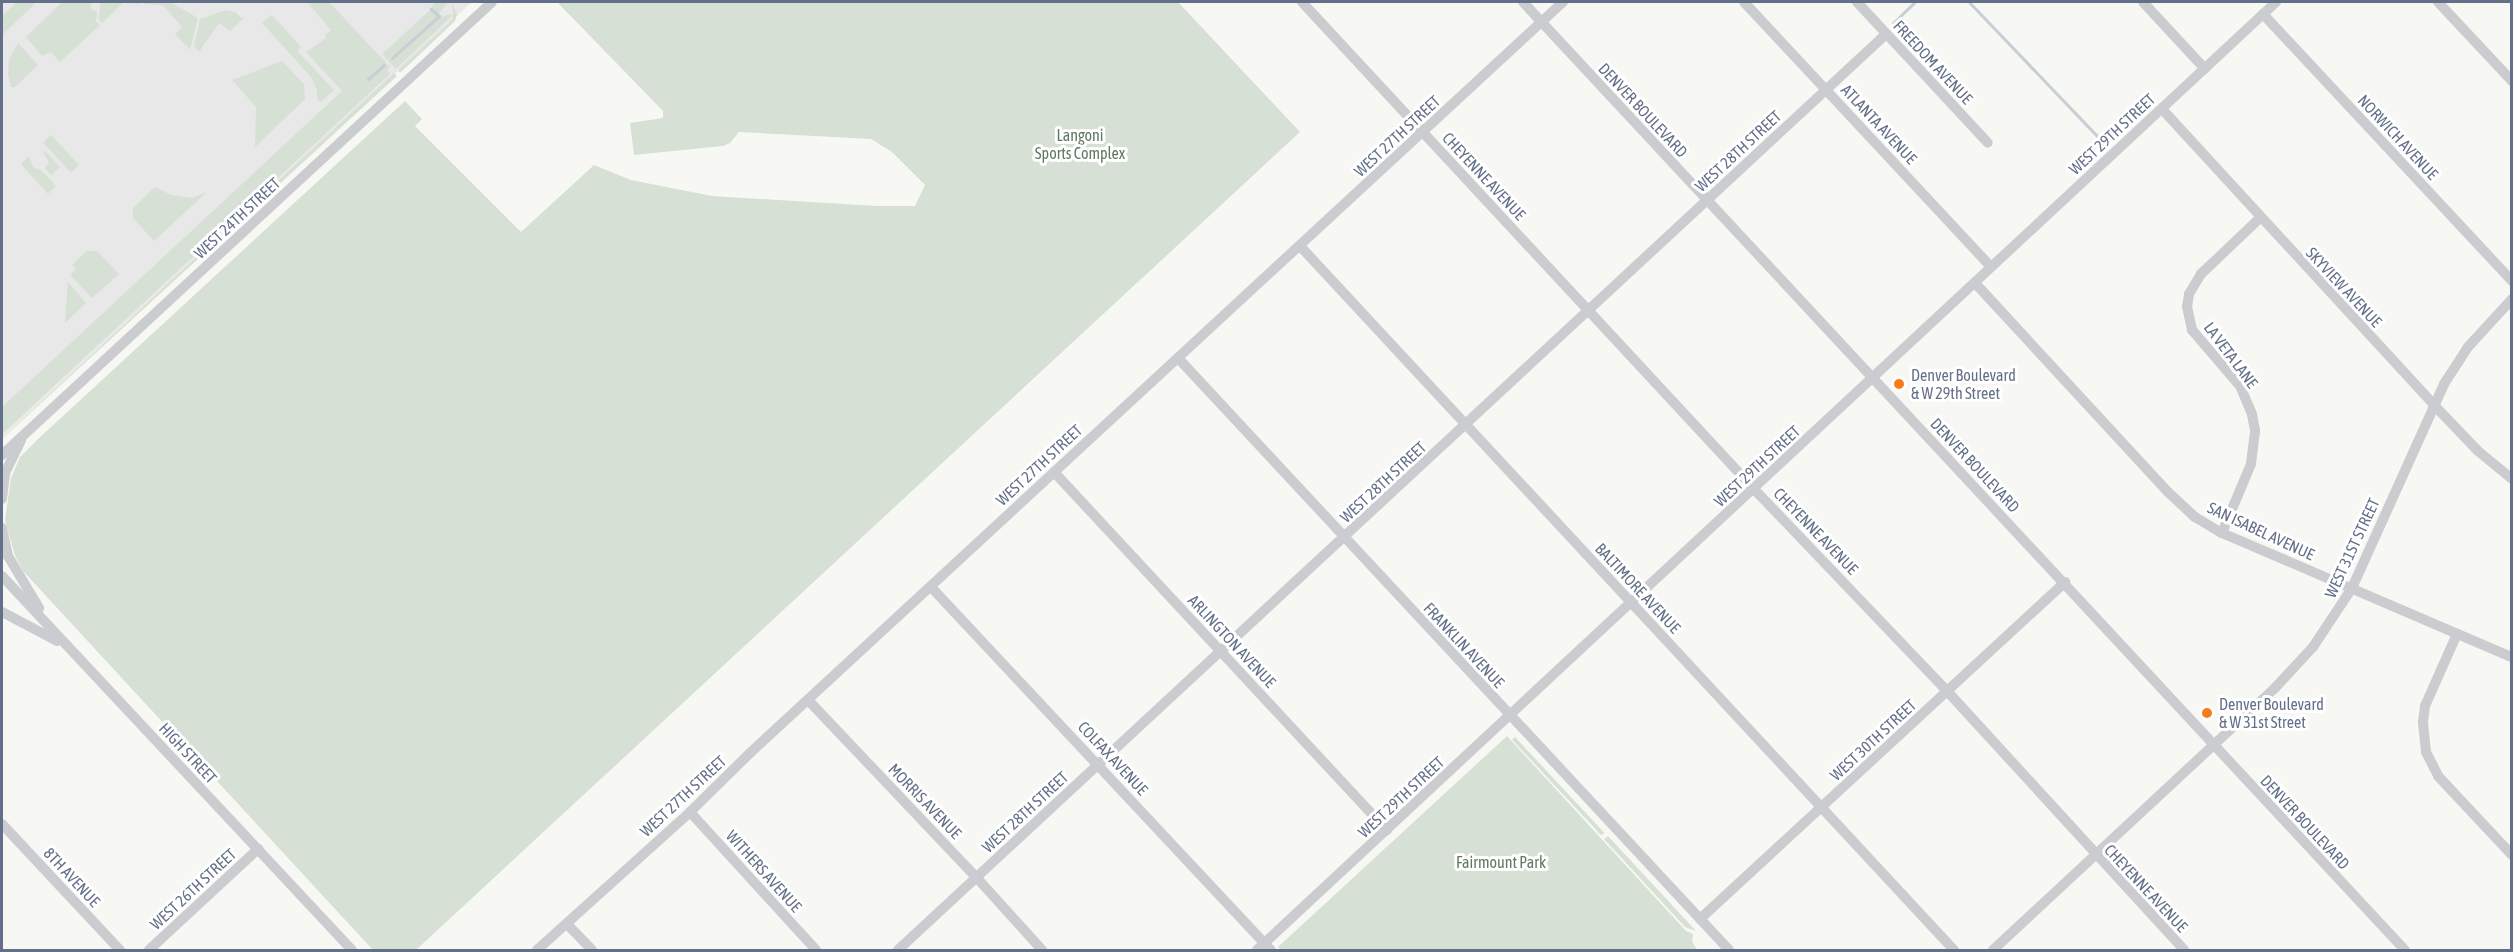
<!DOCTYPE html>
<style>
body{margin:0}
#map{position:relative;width:2513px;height:952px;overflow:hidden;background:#f7f8f4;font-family:"Asap Condensed",sans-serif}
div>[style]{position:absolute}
.built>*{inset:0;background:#e8e8e8}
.green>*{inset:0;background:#d7e0d5;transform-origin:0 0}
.stream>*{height:3px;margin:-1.5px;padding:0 1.5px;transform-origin:1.5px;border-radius:1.5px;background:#c7ced5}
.minor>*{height:10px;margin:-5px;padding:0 5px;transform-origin:5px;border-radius:5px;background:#caccd0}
.dots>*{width:16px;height:16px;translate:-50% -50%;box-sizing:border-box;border:3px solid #fff;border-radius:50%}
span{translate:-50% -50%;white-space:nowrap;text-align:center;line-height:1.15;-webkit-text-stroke:6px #fff;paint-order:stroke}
.street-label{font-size:16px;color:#637089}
.park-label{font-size:16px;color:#5f7a60}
.poi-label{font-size:16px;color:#637089}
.left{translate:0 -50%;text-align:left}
.frame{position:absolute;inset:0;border:3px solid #637089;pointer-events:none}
</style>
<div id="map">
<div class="built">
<div style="clip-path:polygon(2px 2px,472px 2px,2px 437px)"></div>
</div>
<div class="green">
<div style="clip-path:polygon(17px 2px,37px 2px,2px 35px,2px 16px)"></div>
<div style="clip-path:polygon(62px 2px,91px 2px,91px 10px,97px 11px,96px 21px,100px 25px,60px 62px,51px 52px,42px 56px,26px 37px)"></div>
<div style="clip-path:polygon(100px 2px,141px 2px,141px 4px,123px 3px,102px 23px,99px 20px)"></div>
<div style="clip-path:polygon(144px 2px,170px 2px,198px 18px,190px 50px,175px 34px,182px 27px,163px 5px,144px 4px)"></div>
<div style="clip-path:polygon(307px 2px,329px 2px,390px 67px,387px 70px,390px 74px,2px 434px,2px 407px,342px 91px,306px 52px,326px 38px,325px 35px,331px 30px)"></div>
<div style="clip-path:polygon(435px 2px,449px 2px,438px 14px,441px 17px,450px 14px,452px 16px,396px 69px,382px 54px,429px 11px)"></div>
<div style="clip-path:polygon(557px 2px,1178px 2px,1300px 132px,416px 950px,373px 950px,23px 571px,15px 556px,5px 520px,11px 478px,20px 457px,38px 439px,405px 101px,422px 119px,415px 126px,521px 232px,594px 165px,631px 180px,712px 196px,877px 206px,915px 206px,925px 185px,892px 152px,871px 139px,739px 132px,730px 143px,723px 146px,634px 155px,630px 123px,663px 118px,663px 111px)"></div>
<div style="clip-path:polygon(452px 3px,457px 14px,455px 21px,400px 73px,398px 70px,453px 19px)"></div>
<div style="clip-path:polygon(226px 10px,235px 12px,243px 19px,230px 31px,219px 23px,199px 52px,194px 46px,200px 19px)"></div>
<div style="clip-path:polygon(272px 15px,301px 47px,297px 51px,334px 90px,321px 102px,317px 100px,317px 91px,311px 77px,262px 23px)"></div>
<div style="clip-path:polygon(18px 43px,38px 65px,15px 87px,11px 87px,8px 75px,9px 59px)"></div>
<div style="clip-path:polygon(282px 61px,304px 84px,305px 99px,255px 147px,256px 107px,232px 80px)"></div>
<div style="clip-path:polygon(394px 73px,397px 76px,2px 439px,2px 438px)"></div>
<div style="left:51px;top:135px;width:41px;height:11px;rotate:47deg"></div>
<div style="clip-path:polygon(45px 151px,60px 167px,51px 175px,45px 168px,49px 162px,43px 153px)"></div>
<div style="clip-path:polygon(29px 156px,33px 167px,41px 170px,56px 186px,48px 194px,21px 164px)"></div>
<div style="clip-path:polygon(155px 187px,171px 195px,192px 198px,207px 192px,154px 241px,133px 218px,133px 208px)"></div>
<div style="clip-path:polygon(87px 251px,97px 251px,119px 274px,92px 298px,70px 275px,76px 269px,72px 265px)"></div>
<div style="clip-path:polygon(68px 282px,86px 303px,65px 323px)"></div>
<div style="clip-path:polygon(1507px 736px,1686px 931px,1693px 934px,1692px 941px,1697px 950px,1281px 950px,1278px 947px)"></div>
<div style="left:1515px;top:737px;width:131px;height:4px;rotate:47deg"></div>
<div style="clip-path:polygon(1608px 836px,1696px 931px,1685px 927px,1604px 839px)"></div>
</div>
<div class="stream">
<div style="left:1969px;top:2px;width:190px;rotate:46.3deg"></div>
<div style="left:1893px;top:23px;width:30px;rotate:-44deg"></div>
<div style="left:392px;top:58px;width:63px;rotate:-41.8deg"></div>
<div style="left:439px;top:16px;width:11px;rotate:-139deg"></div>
<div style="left:368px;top:79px;width:21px;rotate:-41deg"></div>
</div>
<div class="minor">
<div style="left:1302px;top:2px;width:664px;rotate:47.13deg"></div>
<div style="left:1754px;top:489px;width:279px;rotate:46.3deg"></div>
<div style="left:1947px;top:691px;width:351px;rotate:47.5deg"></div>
<div style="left:1523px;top:2px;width:1295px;rotate:47.07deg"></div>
<div style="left:1744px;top:2px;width:362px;rotate:47deg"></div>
<div style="left:1857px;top:2px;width:192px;rotate:47.1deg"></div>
<div style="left:2143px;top:2px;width:91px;rotate:47.2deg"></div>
<div style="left:2438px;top:2px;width:108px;rotate:46.9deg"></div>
<div style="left:2263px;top:14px;width:365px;rotate:47deg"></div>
<div style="left:2162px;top:109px;width:401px;rotate:47.4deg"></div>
<div style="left:2433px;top:404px;width:65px;rotate:46.2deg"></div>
<div style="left:2478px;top:451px;width:44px;rotate:39.5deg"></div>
<div style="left:1300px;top:246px;width:961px;rotate:47.11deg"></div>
<div style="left:1975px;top:283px;width:284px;rotate:47.3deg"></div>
<div style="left:2168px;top:492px;width:37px;rotate:43deg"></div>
<div style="left:2195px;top:517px;width:31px;rotate:31deg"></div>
<div style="left:2222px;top:533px;width:315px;rotate:23.2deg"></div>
<div style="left:1178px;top:358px;width:809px;rotate:47.05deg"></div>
<div style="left:2px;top:455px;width:667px;rotate:-42.75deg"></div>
<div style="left:1054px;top:472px;width:489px;rotate:47.1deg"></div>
<div style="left:2px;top:499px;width:26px;rotate:-83deg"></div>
<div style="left:5px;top:473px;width:37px;rotate:-64deg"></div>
<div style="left:2px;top:528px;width:29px;rotate:78deg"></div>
<div style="left:8px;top:556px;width:61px;rotate:59.2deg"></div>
<div style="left:2222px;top:533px;width:75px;rotate:-67.2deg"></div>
<div style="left:2251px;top:464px;width:34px;rotate:-83deg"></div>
<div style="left:2255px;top:430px;width:16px;rotate:-101deg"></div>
<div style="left:2252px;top:414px;width:30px;rotate:-113deg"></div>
<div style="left:2240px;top:386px;width:74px;rotate:-130.6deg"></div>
<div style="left:2192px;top:330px;width:24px;rotate:-102deg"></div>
<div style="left:2187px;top:307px;width:13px;rotate:-81deg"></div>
<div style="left:2189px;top:294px;width:23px;rotate:-59deg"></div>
<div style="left:2201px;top:274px;width:81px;rotate:-43.5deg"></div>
<div style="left:2px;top:576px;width:512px;rotate:46.9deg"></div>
<div style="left:931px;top:587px;width:497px;rotate:46.9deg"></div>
<div style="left:2px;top:612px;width:62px;rotate:27.8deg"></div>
<div style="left:2457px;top:634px;width:79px;rotate:114deg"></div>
<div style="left:2425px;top:706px;width:17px;rotate:97deg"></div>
<div style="left:2423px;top:723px;width:29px;rotate:84deg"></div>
<div style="left:2426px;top:752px;width:27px;rotate:63deg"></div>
<div style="left:2438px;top:776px;width:108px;rotate:46.9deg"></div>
<div style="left:808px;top:700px;width:245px;rotate:46.5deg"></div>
<div style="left:977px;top:878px;width:97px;rotate:47.9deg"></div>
<div style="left:690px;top:812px;width:187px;rotate:47.6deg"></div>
<div style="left:2px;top:824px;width:173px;rotate:46.9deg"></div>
<div style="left:1700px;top:919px;width:497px;rotate:-42.7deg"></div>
<div style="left:567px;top:924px;width:36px;rotate:46deg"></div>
<div style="left:149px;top:950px;width:149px;rotate:-42.8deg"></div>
<div style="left:537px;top:950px;width:206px;rotate:-42deg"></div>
<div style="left:690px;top:812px;width:84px;rotate:-44.5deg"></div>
<div style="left:750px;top:753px;width:1107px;rotate:-42.73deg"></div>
<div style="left:898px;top:950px;width:1347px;rotate:-42.83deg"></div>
<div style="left:1257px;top:950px;width:1392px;rotate:-42.93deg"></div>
<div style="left:1993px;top:950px;width:385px;rotate:-42.9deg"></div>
<div style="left:2275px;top:688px;width:56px;rotate:-47.2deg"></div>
<div style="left:2313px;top:647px;width:71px;rotate:-56.5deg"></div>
<div style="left:2352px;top:588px;width:224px;rotate:-65.7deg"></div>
<div style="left:2444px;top:384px;width:44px;rotate:-57deg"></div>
<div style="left:2468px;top:347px;width:65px;rotate:-47.5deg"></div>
</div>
<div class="dots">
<div style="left:1899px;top:384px;background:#f57d17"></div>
<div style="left:2207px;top:713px;background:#f57d17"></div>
</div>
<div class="street-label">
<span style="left:1933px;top:62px;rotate:47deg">FREEDOM AVENUE</span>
<span style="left:1643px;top:110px;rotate:47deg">DENVER BOULEVARD</span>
<span style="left:1879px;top:124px;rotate:47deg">ATLANTA AVENUE</span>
<span style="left:2112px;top:134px;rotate:-43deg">WEST 29TH STREET</span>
<span style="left:1397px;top:136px;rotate:-43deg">WEST 27TH STREET</span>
<span style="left:2398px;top:137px;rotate:47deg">NORWICH AVENUE</span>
<span style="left:1738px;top:151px;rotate:-43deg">WEST 28TH STREET</span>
<span style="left:1484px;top:176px;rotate:47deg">CHEYENNE AVENUE</span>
<span style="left:237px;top:218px;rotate:-43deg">WEST 24TH STREET</span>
<span style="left:2344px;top:287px;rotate:47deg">SKYVIEW AVENUE</span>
<span style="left:2231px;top:355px;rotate:53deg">LA VETA LANE</span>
<span style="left:1039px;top:465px;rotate:-43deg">WEST 27TH STREET</span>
<span style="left:1975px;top:465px;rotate:47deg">DENVER BOULEVARD</span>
<span style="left:1757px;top:466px;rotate:-43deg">WEST 29TH STREET</span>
<span style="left:1383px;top:482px;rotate:-43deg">WEST 28TH STREET</span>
<span style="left:1816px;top:531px;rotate:46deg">CHEYENNE AVENUE</span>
<span style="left:2261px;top:531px;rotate:25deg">SAN ISABEL AVENUE</span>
<span style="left:2352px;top:548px;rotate:-65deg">WEST 31ST STREET</span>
<span style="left:1638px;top:588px;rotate:47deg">BALTIMORE AVENUE</span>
<span style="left:1232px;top:641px;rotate:47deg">ARLINGTON AVENUE</span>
<span style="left:1464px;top:645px;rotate:47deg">FRANKLIN AVENUE</span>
<span style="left:1873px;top:740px;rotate:-43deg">WEST 30TH STREET</span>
<span style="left:188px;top:753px;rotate:47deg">HIGH STREET</span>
<span style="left:1113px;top:758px;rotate:47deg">COLFAX AVENUE</span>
<span style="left:683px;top:796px;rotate:-43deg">WEST 27TH STREET</span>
<span style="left:1401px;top:797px;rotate:-43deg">WEST 29TH STREET</span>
<span style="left:925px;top:801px;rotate:46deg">MORRIS AVENUE</span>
<span style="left:1025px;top:812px;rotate:-43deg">WEST 28TH STREET</span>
<span style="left:2305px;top:822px;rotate:47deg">DENVER BOULEVARD</span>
<span style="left:764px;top:871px;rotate:48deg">WITHERS AVENUE</span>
<span style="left:72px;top:877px;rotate:47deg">8TH AVENUE</span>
<span style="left:2146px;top:888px;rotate:47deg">CHEYENNE AVENUE</span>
<span style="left:193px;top:889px;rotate:-43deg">WEST 26TH STREET</span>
</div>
<div class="park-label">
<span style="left:1080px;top:144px">Langoni<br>Sports Complex</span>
<span style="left:1501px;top:862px">Fairmount Park</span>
</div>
<div class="poi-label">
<span class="left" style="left:1911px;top:384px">Denver Boulevard<br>&amp; W 29th Street</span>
<span class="left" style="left:2219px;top:713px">Denver Boulevard<br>&amp; W 31st Street</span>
</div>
<div class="frame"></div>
</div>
